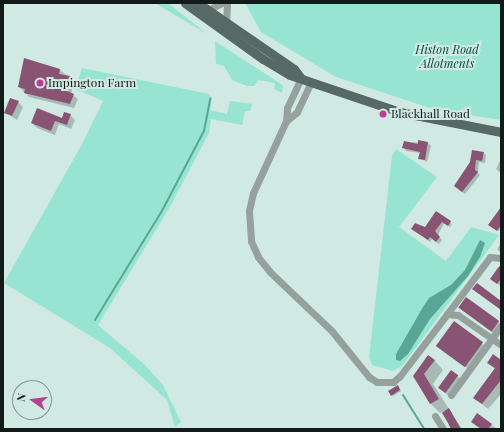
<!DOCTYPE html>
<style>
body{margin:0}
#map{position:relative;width:504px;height:432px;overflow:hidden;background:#d1e9e3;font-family:"Playfair Display",serif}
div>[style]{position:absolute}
.green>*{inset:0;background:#98e4d2}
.water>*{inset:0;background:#58a796}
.shadow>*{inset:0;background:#0003;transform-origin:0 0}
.stream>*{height:2px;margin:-1px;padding:0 1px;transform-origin:1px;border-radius:1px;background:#58a796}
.building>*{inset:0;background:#895474;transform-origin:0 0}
.minor>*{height:7px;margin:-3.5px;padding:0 3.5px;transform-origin:3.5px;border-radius:3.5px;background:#96a09d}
.major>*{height:9px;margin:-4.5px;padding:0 4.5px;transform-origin:4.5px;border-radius:4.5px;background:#566964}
.dots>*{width:11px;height:11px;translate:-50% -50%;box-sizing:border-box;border:2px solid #d1e9e3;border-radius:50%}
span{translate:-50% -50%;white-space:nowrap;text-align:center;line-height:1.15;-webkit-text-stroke:4px #d1e9e3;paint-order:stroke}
.park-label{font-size:12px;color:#014c40;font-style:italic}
.poi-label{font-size:12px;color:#121b18}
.left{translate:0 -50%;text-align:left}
.frame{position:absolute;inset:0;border:4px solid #121b18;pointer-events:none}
.north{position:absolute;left:12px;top:380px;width:40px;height:40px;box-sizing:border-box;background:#d1e9e3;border:1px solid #859792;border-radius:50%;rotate:284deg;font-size:11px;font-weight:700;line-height:16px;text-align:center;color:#121b18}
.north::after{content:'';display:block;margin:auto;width:14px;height:18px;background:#ba3f91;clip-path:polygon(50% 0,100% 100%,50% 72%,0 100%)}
</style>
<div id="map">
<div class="green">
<div style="clip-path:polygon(155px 3px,168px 3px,207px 34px)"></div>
<div style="clip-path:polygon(245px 3px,501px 3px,501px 120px,436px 110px,336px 77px,261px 32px)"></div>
<div style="clip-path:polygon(215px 41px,278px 82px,283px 86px,282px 93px,274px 89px,275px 83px,258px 80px,254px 86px,247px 86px,232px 80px,224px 66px,216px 64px)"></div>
<div style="clip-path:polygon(82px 68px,209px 94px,212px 98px,210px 110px,227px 114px,230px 101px,252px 104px,250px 111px,245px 111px,242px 125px,211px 119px,209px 133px,171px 205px,98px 325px,144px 364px,163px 385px,181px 422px,175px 427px,167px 400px,110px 348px,4px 283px,82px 144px,103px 101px,75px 89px)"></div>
<div style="clip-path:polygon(396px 149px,437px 177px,399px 227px,446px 261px,471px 227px,499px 235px,403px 365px,393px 371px,372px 365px,369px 357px,392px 156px)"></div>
</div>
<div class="water">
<div style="clip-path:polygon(480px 240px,485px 243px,480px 257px,468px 276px,430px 319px,408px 354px,400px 361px,396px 360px,396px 354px,423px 307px,429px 298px,451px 285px,465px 270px)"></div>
</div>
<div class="shadow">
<div style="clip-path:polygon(60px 70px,74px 81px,71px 94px,78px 99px,74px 108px,29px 97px,19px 87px)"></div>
<div style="clip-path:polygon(18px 102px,23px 107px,17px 120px,5px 112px)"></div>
<div style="clip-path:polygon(70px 115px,75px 120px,71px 129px,59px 124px,55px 135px,37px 128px,32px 123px,62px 119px)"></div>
<div style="clip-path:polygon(405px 142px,428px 143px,431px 146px,427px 162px,420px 158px,421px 153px,406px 151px,404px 148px)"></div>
<div style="clip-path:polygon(483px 153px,486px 155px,485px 163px,479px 162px,478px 173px,480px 175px,465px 194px,458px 189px,471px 162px)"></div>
<div style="clip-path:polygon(501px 159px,501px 173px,496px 169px)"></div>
<div style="clip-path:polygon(501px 209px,501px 228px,499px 231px,491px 226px)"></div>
<div style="clip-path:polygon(437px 213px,452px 224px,450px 227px,444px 223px,438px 235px,442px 240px,439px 244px,432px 239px,430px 242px,415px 231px,426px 228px)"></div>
<div style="clip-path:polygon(501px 243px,501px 253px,497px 249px)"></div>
<div style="clip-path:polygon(498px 267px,501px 270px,500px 286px,491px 278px)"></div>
<div style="left:466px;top:298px;width:44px;height:12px;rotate:37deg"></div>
<div style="left:454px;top:323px;width:40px;height:28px;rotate:37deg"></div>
<div style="clip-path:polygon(434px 360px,443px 370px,433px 384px,462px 429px,453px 429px,442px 412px,440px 413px,431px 404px,414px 376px)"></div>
<div style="clip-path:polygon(501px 361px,501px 394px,488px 409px,475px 398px,495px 369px,488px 363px)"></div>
<div style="clip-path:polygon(457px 376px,462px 380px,450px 397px,439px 388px)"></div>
<div style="clip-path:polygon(399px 387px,401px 391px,393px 396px,392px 395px)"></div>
<div style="clip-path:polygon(477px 414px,497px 429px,481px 429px)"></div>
</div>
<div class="stream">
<div style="left:95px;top:320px;width:130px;rotate:-58.5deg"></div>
<div style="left:163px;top:209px;width:88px;rotate:-62.3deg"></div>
<div style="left:204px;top:131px;width:33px;rotate:-79deg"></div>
<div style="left:403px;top:395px;width:40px;rotate:58deg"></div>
</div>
<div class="building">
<div style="clip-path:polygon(24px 58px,60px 69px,59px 74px,70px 76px,67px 91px,74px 94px,70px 104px,24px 93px,25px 89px,18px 87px)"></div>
<div style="clip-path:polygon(10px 98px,19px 101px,12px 116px,4px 113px)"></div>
<div style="clip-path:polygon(37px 108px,62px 118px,64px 112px,71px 114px,67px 125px,55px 121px,51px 131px,31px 123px)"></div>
<div style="clip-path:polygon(418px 140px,428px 142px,425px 160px,418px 159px,420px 152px,402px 148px,404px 141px,418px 144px)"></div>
<div style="clip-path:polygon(472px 150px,484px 152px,482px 161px,476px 160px,475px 170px,478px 172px,462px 192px,454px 186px,470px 162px)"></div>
<div style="clip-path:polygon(501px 207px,501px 225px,497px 231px,488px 225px)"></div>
<div style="clip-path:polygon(436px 211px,451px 221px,448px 226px,442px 222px,435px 231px,440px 237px,436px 242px,430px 237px,428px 240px,411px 229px,415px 223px,425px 227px)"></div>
<div style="clip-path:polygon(501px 264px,501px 279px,497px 284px,490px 279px)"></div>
<div style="clip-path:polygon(477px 283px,501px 301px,501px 310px,472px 289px)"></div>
<div style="left:466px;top:297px;width:41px;height:13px;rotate:36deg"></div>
<div style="left:454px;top:321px;width:36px;height:31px;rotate:36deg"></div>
<div style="clip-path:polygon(493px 354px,501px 360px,501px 380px,482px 404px,473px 398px,495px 368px,487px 363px)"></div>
<div style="clip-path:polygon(428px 355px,435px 360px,424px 374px,439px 399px,430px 404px,413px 376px)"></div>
<div style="left:451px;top:370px;width:9px;height:22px;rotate:36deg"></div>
<div style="clip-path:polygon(398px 385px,400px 390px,391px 396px,388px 391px)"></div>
<div style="clip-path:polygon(449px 408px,454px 417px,461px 429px,451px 429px,448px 423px,442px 413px)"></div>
<div style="clip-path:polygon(477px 413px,492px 424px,488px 429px,481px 429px,471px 422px)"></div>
</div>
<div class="minor">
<div style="left:206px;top:11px;width:18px;rotate:-27deg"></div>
<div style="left:226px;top:23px;width:20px;rotate:-87deg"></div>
<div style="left:301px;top:78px;width:33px;rotate:115deg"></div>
<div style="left:287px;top:108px;width:13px;rotate:94deg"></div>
<div style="left:286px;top:121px;width:79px;rotate:114.6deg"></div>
<div style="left:253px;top:193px;width:18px;rotate:103deg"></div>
<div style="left:249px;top:211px;width:30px;rotate:86deg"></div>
<div style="left:251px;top:241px;width:17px;rotate:66deg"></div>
<div style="left:258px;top:257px;width:19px;rotate:51deg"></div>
<div style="left:270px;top:272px;width:84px;rotate:43.6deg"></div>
<div style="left:331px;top:330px;width:60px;rotate:51deg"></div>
<div style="left:369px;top:377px;width:9px;rotate:32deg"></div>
<div style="left:377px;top:382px;width:16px"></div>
<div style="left:393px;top:382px;width:9px;rotate:-41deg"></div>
<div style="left:400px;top:376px;width:78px;rotate:-52.8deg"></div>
<div style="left:447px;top:314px;width:11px;rotate:5deg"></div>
<div style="left:458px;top:315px;width:52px;rotate:34.9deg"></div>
<div style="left:286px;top:121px;width:14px;rotate:-39deg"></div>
<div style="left:297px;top:112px;width:33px;rotate:-65deg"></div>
<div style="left:447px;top:314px;width:71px;rotate:-53deg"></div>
<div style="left:490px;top:257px;width:11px;rotate:5deg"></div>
<div style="left:451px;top:395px;width:85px;rotate:-54.1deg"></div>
<div style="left:435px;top:416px;width:15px;rotate:58deg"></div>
</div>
<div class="major">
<div style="left:185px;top:3px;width:96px;rotate:35.7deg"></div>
<div style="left:263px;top:59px;width:31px;rotate:31deg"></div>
<div style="left:290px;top:75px;width:116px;rotate:18.6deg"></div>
<div style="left:400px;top:112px;width:103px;rotate:11.2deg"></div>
<div style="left:198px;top:3px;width:116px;rotate:34.5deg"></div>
<div style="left:294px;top:69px;width:10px;rotate:53deg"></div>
</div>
<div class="dots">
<div style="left:40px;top:83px;background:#ba3f91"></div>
<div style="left:383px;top:114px;background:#ba3f91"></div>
</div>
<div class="park-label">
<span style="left:447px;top:57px">Histon Road<br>Allotments</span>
</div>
<div class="poi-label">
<span class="left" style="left:48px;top:83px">Impington Farm</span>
<span class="left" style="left:391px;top:114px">Blackhall Road</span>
</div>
<div class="frame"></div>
<div class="north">N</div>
</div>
